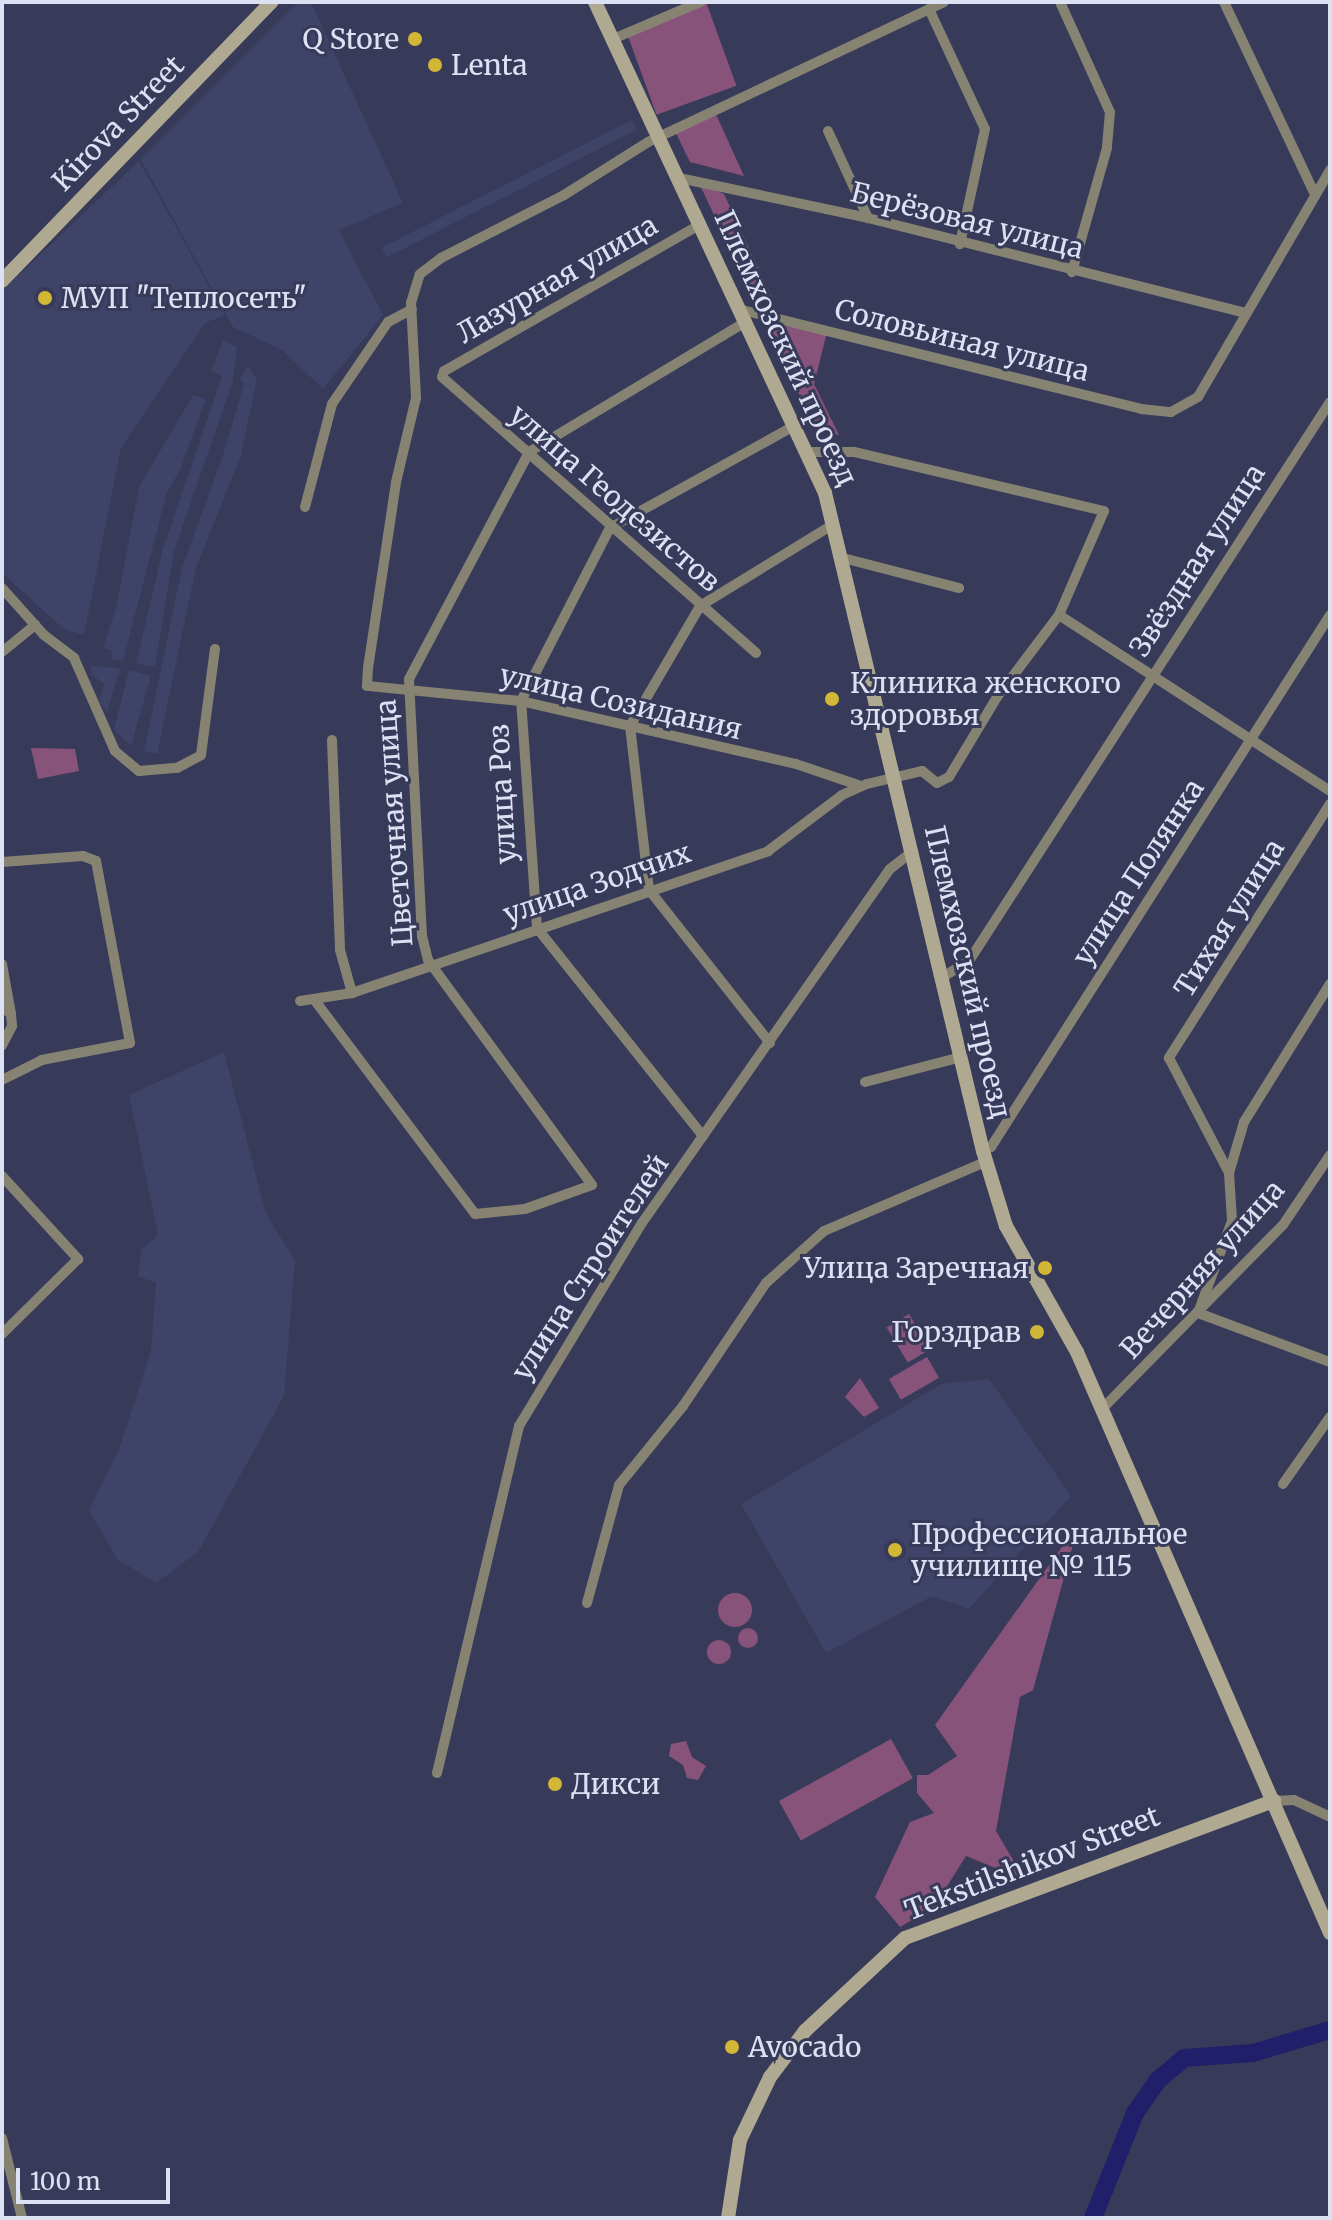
<!DOCTYPE html>
<meta charset="utf-8">
<style>
body{margin:0}
#map{position:relative;width:1332px;height:2220px;overflow:hidden;background:#373b59;font-family:Merriweather,serif}
div>[style]{position:absolute}
.built>*{inset:0;background:#3e4367;transform-origin:0 0}
.green>*{inset:0;background:#88537b;transform-origin:0 0}
.round{border-radius:50%}
.river>*{height:18px;margin:-9px;padding:0 9px;transform-origin:9px;border-radius:9px;background:#211e6a}
.street>*{height:10px;margin:-5px;padding:0 5px;transform-origin:5px;border-radius:5px;background:#878373}
.secondary>*{height:14px;margin:-7px;padding:0 7px;transform-origin:7px;border-radius:7px;background:#afa991}
.dots>*{width:22px;height:22px;translate:-50% -50%;box-sizing:border-box;border:4px solid #373b59;border-radius:50%}
span{translate:-50% -50%;white-space:nowrap;text-align:center;line-height:1.15;-webkit-text-stroke:6px #373b59;paint-order:stroke}
.poi-label{font-size:28px;color:#dde1f4}
.right{translate:-100% -50%;text-align:right}
.left{translate:0 -50%;text-align:left}
.street-label{font-size:28px;color:#dde1f4}
.frame{position:absolute;inset:0;border:4px solid #dde1f4;pointer-events:none}
.scale{position:absolute;left:16px;top:2168px;width:154px;height:36px;box-sizing:border-box;border:4px solid #dde1f4;border-top:0;padding-left:10px;font-size:24px;line-height:28px;white-space:nowrap;color:#dde1f4;-webkit-text-stroke:6px #373b59;paint-order:stroke}
</style>
<div id="map">
<div class="built">
<div style="clip-path:polygon(299px 2px,311px 2px,403px 203px,339px 230px,383px 315px,323px 389px,282px 350px,233px 327px,141px 160px)"></div>
<div style="left:632px;top:120px;width:11px;height:281px;rotate:63deg"></div>
<div style="clip-path:polygon(139px 161px,225px 315px,205px 323px,121px 448px,84px 635px,64px 629px,2px 573px,2px 291px)"></div>
<div style="clip-path:polygon(223px 340px,237px 347px,233px 381px,174px 551px,155px 667px,136px 663px,163px 549px,222px 376px,211px 371px)"></div>
<div style="clip-path:polygon(248px 365px,257px 379px,241px 455px,196px 568px,157px 754px,144px 751px,182px 568px,223px 455px,244px 383px,240px 379px)"></div>
<div style="clip-path:polygon(193px 395px,206px 399px,180px 470px,167px 492px,123px 661px,111px 659px,113px 651px,103px 648px,116px 608px,139px 487px)"></div>
<div style="clip-path:polygon(91px 665px,120px 669px,107px 712px,99px 702px,104px 684px,91px 674px)"></div>
<div style="clip-path:polygon(129px 670px,151px 676px,131px 746px,114px 730px)"></div>
<div style="clip-path:polygon(224px 1052px,266px 1214px,295px 1260px,284px 1396px,198px 1552px,156px 1583px,117px 1559px,89px 1510px,119px 1449px,151px 1351px,156px 1282px,138px 1277px,141px 1250px,158px 1235px,129px 1095px)"></div>
<div style="clip-path:polygon(989px 1379px,1071px 1496px,969px 1609px,932px 1596px,826px 1653px,741px 1504px,941px 1384px)"></div>
</div>
<div class="green">
<div style="left:706px;top:2px;width:89px;height:85px;rotate:70deg"></div>
<div style="clip-path:polygon(714px 110px,744px 176px,690px 162px,674px 129px)"></div>
<div style="clip-path:polygon(699px 183px,724px 194px,774px 302px,753px 298px)"></div>
<div style="clip-path:polygon(761px 315px,827px 332px,814px 384px,839px 435px,816px 429px)"></div>
<div style="clip-path:polygon(31px 748px,75px 749px,79px 771px,38px 779px)"></div>
<div style="left:909px;top:1314px;width:41px;height:26px;rotate:59deg"></div>
<div style="left:927px;top:1357px;width:24px;height:44px;rotate:60deg"></div>
<div style="clip-path:polygon(860px 1378px,879px 1408px,864px 1417px,845px 1397px)"></div>
<div style="clip-path:polygon(1079px 1523px,1033px 1690px,1020px 1697px,996px 1831px,1025px 1880px,966px 1856px,934px 1907px,900px 1927px,875px 1897px,910px 1822px,934px 1813px,917px 1793px,917px 1775px,928px 1775px,957px 1756px,935px 1725px)"></div>
<div class="round" style="left:718px;top:1593px;width:34px;height:34px"></div>
<div class="round" style="left:738px;top:1628px;width:20px;height:20px"></div>
<div class="round" style="left:707px;top:1640px;width:24px;height:24px"></div>
<div style="left:891px;top:1739px;width:45px;height:128px;rotate:61deg"></div>
<div style="clip-path:polygon(686px 1741px,692px 1757px,706px 1766px,698px 1780px,687px 1778px,683px 1765px,669px 1756px,671px 1744px)"></div>
</div>
<div class="river">
<div style="left:1093px;top:2218px;width:113px;rotate:-68.2deg"></div>
<div style="left:1135px;top:2113px;width:39px;rotate:-55deg"></div>
<div style="left:1157px;top:2081px;width:35px;rotate:-40deg"></div>
<div style="left:1184px;top:2058px;width:69px;rotate:-4.1deg"></div>
<div style="left:1253px;top:2053px;width:80px;rotate:-16.6deg"></div>
</div>
<div class="street">
<div style="left:1060px;top:2px;width:121px;rotate:65.6deg"></div>
<div style="left:1110px;top:112px;width:36px;rotate:95deg"></div>
<div style="left:1107px;top:148px;width:129px;rotate:105.8deg"></div>
<div style="left:1224px;top:2px;width:210px;rotate:64.7deg"></div>
<div style="left:929px;top:9px;width:132px;rotate:65deg"></div>
<div style="left:985px;top:129px;width:118px;rotate:102.3deg"></div>
<div style="left:613px;top:39px;width:95px;rotate:-23deg"></div>
<div style="left:828px;top:131px;width:96px;rotate:65.3deg"></div>
<div style="left:679px;top:178px;width:193px;rotate:11.9deg"></div>
<div style="left:868px;top:218px;width:387px;rotate:14.1deg"></div>
<div style="left:701px;top:224px;width:296px;rotate:150.2deg"></div>
<div style="left:444px;top:371px;width:6px;rotate:108deg"></div>
<div style="left:442px;top:377px;width:418px;rotate:41.3deg"></div>
<div style="left:742px;top:310px;width:411px;rotate:13.9deg"></div>
<div style="left:1141px;top:409px;width:30px;rotate:6deg"></div>
<div style="left:1171px;top:412px;width:31px;rotate:-29deg"></div>
<div style="left:1198px;top:397px;width:263px;rotate:-59.8deg"></div>
<div style="left:305px;top:507px;width:106px;rotate:-75.3deg"></div>
<div style="left:332px;top:404px;width:99px;rotate:-55.7deg"></div>
<div style="left:388px;top:322px;width:27px;rotate:-28deg"></div>
<div style="left:843px;top:558px;width:120px;rotate:14.5deg"></div>
<div style="left:2px;top:588px;width:63px;rotate:48.2deg"></div>
<div style="left:44px;top:635px;width:38px;rotate:37deg"></div>
<div style="left:74px;top:658px;width:102px;rotate:66.2deg"></div>
<div style="left:115px;top:751px;width:31px;rotate:40deg"></div>
<div style="left:139px;top:771px;width:38px;rotate:-5deg"></div>
<div style="left:177px;top:768px;width:27px;rotate:-28deg"></div>
<div style="left:201px;top:755px;width:107px;rotate:-82.5deg"></div>
<div style="left:1059px;top:615px;width:323px;rotate:33deg"></div>
<div style="left:2px;top:652px;width:43px;rotate:-39.3deg"></div>
<div style="left:332px;top:740px;width:210px;rotate:87.8deg"></div>
<div style="left:340px;top:950px;width:45px;rotate:74.4deg"></div>
<div style="left:861px;top:786px;width:69px;rotate:-161.3deg"></div>
<div style="left:796px;top:764px;width:282px;rotate:-167.1deg"></div>
<div style="left:521px;top:701px;width:155px;rotate:-174.4deg"></div>
<div style="left:367px;top:686px;width:18px;rotate:-87deg"></div>
<div style="left:368px;top:668px;width:188px;rotate:-81.4deg"></div>
<div style="left:396px;top:482px;width:86px;rotate:-76.6deg"></div>
<div style="left:416px;top:398px;width:95px;rotate:-93deg"></div>
<div style="left:411px;top:303px;width:30px;rotate:-73deg"></div>
<div style="left:420px;top:274px;width:26px;rotate:-37deg"></div>
<div style="left:441px;top:258px;width:138px;rotate:-27.1deg"></div>
<div style="left:564px;top:195px;width:99px;rotate:-32.2deg"></div>
<div style="left:648px;top:142px;width:327px;rotate:-25.3deg"></div>
<div style="left:1330px;top:804px;width:301px;rotate:122.4deg"></div>
<div style="left:1169px;top:1058px;width:130px;rotate:62.4deg"></div>
<div style="left:1229px;top:1173px;width:48px;rotate:86.4deg"></div>
<div style="left:1232px;top:1221px;width:98px;rotate:110.3deg"></div>
<div style="left:1198px;top:1313px;width:141px;rotate:20.4deg"></div>
<div style="left:2px;top:862px;width:81px;rotate:-4.2deg"></div>
<div style="left:83px;top:856px;width:14px;rotate:21deg"></div>
<div style="left:96px;top:861px;width:185px;rotate:79.4deg"></div>
<div style="left:130px;top:1043px;width:90px;rotate:169.1deg"></div>
<div style="left:42px;top:1060px;width:45px;rotate:153.4deg"></div>
<div style="left:2px;top:964px;width:51px;rotate:79.8deg"></div>
<div style="left:943px;top:977px;width:31px;rotate:-32deg"></div>
<div style="left:969px;top:961px;width:665px;rotate:-57.15deg"></div>
<div style="left:300px;top:1001px;width:53px;rotate:-8.7deg"></div>
<div style="left:352px;top:993px;width:440px;rotate:-18.8deg"></div>
<div style="left:768px;top:851px;width:93px;rotate:-37.1deg"></div>
<div style="left:842px;top:795px;width:27px;rotate:-24deg"></div>
<div style="left:867px;top:784px;width:57px;rotate:-13.3deg"></div>
<div style="left:922px;top:771px;width:19px;rotate:39deg"></div>
<div style="left:937px;top:783px;width:13px;rotate:-27deg"></div>
<div style="left:949px;top:777px;width:93px;rotate:-59deg"></div>
<div style="left:997px;top:697px;width:103px;rotate:-52.9deg"></div>
<div style="left:1059px;top:615px;width:113px;rotate:-66.6deg"></div>
<div style="left:1104px;top:511px;width:257px;rotate:-166.7deg"></div>
<div style="left:854px;top:452px;width:45px;rotate:180deg"></div>
<div style="left:316px;top:1002px;width:265px;rotate:53.1deg"></div>
<div style="left:475px;top:1214px;width:50px;rotate:-5.7deg"></div>
<div style="left:525px;top:1209px;width:71px;rotate:-19.7deg"></div>
<div style="left:592px;top:1185px;width:278px;rotate:-126.1deg"></div>
<div style="left:428px;top:960px;width:25px;rotate:-104deg"></div>
<div style="left:422px;top:936px;width:257px;rotate:-92.9deg"></div>
<div style="left:409px;top:679px;width:257px;rotate:-62.1deg"></div>
<div style="left:529px;top:452px;width:254px;rotate:-31deg"></div>
<div style="left:2px;top:1007px;width:11px;rotate:38deg"></div>
<div style="left:11px;top:1014px;width:12px;rotate:85deg"></div>
<div style="left:12px;top:1026px;width:22px;rotate:117deg"></div>
<div style="left:770px;top:1043px;width:195px;rotate:-128.3deg"></div>
<div style="left:649px;top:890px;width:165px;rotate:-96.6deg"></div>
<div style="left:630px;top:726px;width:139px;rotate:-59.7deg"></div>
<div style="left:700px;top:606px;width:157px;rotate:-31.5deg"></div>
<div style="left:865px;top:1082px;width:99px;rotate:-14.6deg"></div>
<div style="left:703px;top:1136px;width:266px;rotate:-128.6deg"></div>
<div style="left:537px;top:928px;width:228px;rotate:-94deg"></div>
<div style="left:521px;top:701px;width:195px;rotate:-62.8deg"></div>
<div style="left:610px;top:528px;width:213px;rotate:-29deg"></div>
<div style="left:983px;top:1151px;width:9px;rotate:-27deg"></div>
<div style="left:991px;top:1147px;width:631px;rotate:-57.49deg"></div>
<div style="left:1229px;top:1173px;width:53px;rotate:-73.6deg"></div>
<div style="left:1244px;top:1122px;width:163px;rotate:-58.1deg"></div>
<div style="left:2px;top:1176px;width:113px;rotate:47.5deg"></div>
<div style="left:78px;top:1259px;width:107px;rotate:135.4deg"></div>
<div style="left:1102px;top:1409px;width:258px;rotate:-45.5deg"></div>
<div style="left:1283px;top:1225px;width:84px;rotate:-56.1deg"></div>
<div style="left:1283px;top:1484px;width:82px;rotate:-55deg"></div>
<div style="left:587px;top:1603px;width:122px;rotate:-74.8deg"></div>
<div style="left:619px;top:1485px;width:102px;rotate:-51deg"></div>
<div style="left:683px;top:1406px;width:148px;rotate:-56deg"></div>
<div style="left:766px;top:1283px;width:78px;rotate:-41.9deg"></div>
<div style="left:824px;top:1231px;width:175px;rotate:-23.2deg"></div>
<div style="left:437px;top:1773px;width:357px;rotate:-76.7deg"></div>
<div style="left:519px;top:1426px;width:237px;rotate:-58.8deg"></div>
<div style="left:642px;top:1223px;width:432px;rotate:-55deg"></div>
<div style="left:890px;top:869px;width:29px;rotate:-38deg"></div>
<div style="left:1274px;top:1801px;width:20px;rotate:-3deg"></div>
<div style="left:1294px;top:1800px;width:40px;rotate:25deg"></div>
<div style="left:2px;top:2138px;width:82px;rotate:76deg"></div>
</div>
<div class="secondary">
<div style="left:595px;top:2px;width:542px;rotate:64.9deg"></div>
<div style="left:825px;top:493px;width:677px;rotate:76.5deg"></div>
<div style="left:983px;top:1151px;width:78px;rotate:73deg"></div>
<div style="left:1006px;top:1226px;width:145px;rotate:60.6deg"></div>
<div style="left:1077px;top:1352px;width:634px;rotate:66.47deg"></div>
<div style="left:2px;top:281px;width:388px;rotate:-46deg"></div>
<div style="left:728px;top:2218px;width:79px;rotate:-81.3deg"></div>
<div style="left:740px;top:2140px;width:70px;rotate:-64.5deg"></div>
<div style="left:770px;top:2077px;width:58px;rotate:-52.7deg"></div>
<div style="left:805px;top:2031px;width:137px;rotate:-42.9deg"></div>
<div style="left:905px;top:1938px;width:394px;rotate:-20.4deg"></div>
</div>
<div class="dots">
<div style="left:415px;top:39px;background:#d2b736"></div>
<div style="left:435px;top:65px;background:#d2b736"></div>
<div style="left:45px;top:298px;background:#d2b736"></div>
<div style="left:832px;top:699px;background:#d2b736"></div>
<div style="left:1045px;top:1268px;background:#d2b736"></div>
<div style="left:1037px;top:1332px;background:#d2b736"></div>
<div style="left:895px;top:1550px;background:#d2b736"></div>
<div style="left:555px;top:1784px;background:#d2b736"></div>
<div style="left:732px;top:2047px;background:#d2b736"></div>
</div>
<div class="poi-label">
<span class="right" style="left:399px;top:39px">Q Store</span>
<span class="left" style="left:451px;top:65px">Lenta</span>
<span class="left" style="left:61px;top:298px">МУП "Теплосеть"</span>
<span class="left" style="left:850px;top:699px">Клиника женского<br>здоровья</span>
<span class="right" style="left:1029px;top:1268px">Улица Заречная</span>
<span class="right" style="left:1021px;top:1332px">Горздрав</span>
<span class="left" style="left:911px;top:1550px">Профессиональное<br>училище № 115</span>
<span class="left" style="left:571px;top:1784px">Дикси</span>
<span class="left" style="left:748px;top:2047px">Avocado</span>
</div>
<div class="street-label">
<span style="left:118px;top:123px;rotate:-46deg">Kirova Street</span>
<span style="left:967px;top:220px;rotate:14deg">Берёзовая улица</span>
<span style="left:557px;top:279px;rotate:-30deg">Лазурная улица</span>
<span style="left:962px;top:340px;rotate:14deg">Соловьиная улица</span>
<span style="left:786px;top:348px;rotate:65deg">Племхозский проезд</span>
<span style="left:615px;top:498px;rotate:41deg">улица Геодезистов</span>
<span style="left:1197px;top:560px;rotate:-57deg">Звёздная улица</span>
<span style="left:621px;top:702px;rotate:13deg">улица Созидания</span>
<span style="left:502px;top:794px;rotate:-93deg">улица Роз</span>
<span style="left:394px;top:823px;rotate:-94deg">Цветочная улица</span>
<span style="left:1138px;top:872px;rotate:-57deg">улица Полянка</span>
<span style="left:597px;top:883px;rotate:-19deg">улица Зодчих</span>
<span style="left:1229px;top:918px;rotate:-58deg">Тихая улица</span>
<span style="left:968px;top:972px;rotate:77deg">Племхозский проезд</span>
<span style="left:590px;top:1267px;rotate:-57deg">улица Строителей</span>
<span style="left:1202px;top:1269px;rotate:-48deg">Вечерняя улица</span>
<span style="left:1032px;top:1863px;rotate:-21deg">Tekstilshikov Street</span>
</div>
<div class="frame"></div>
<div class="scale">100 m</div>
</div>
